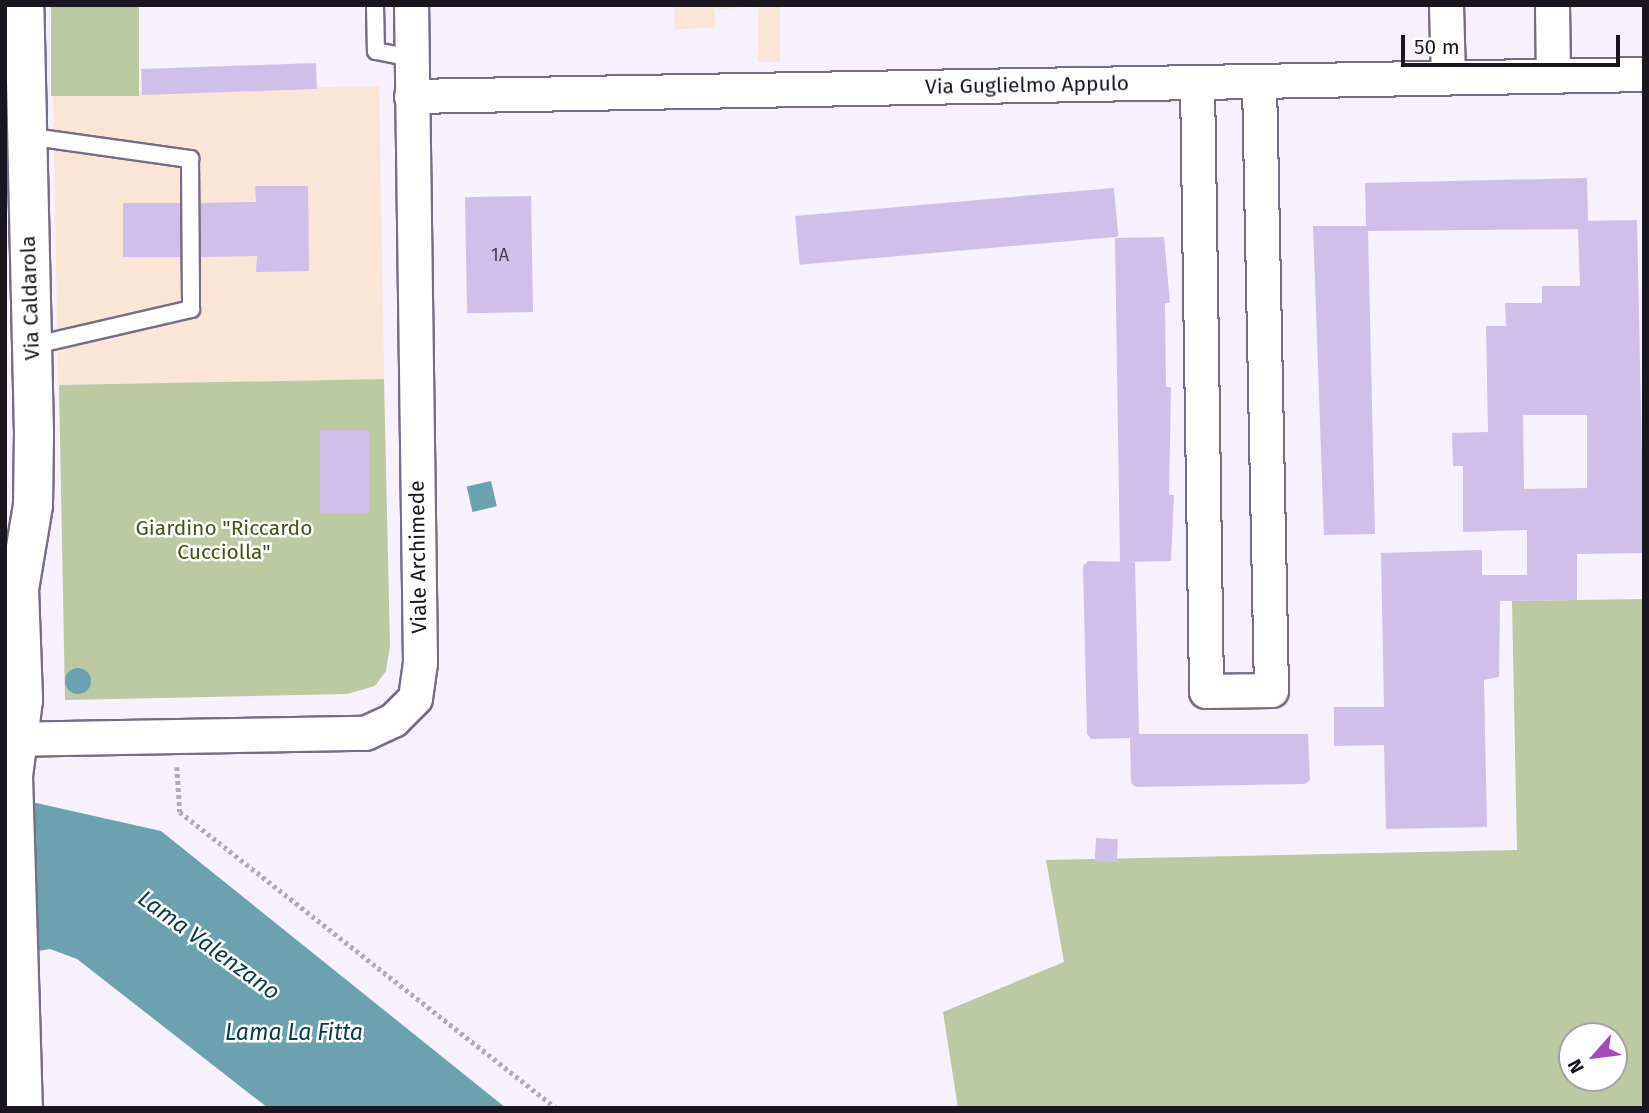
<!DOCTYPE html>
<style>
body{margin:0}
#map{position:relative;width:1649px;height:1113px;overflow:hidden;background:#f6f1fd;font-family:"Fira Sans",sans-serif}
div>[style]{position:absolute}
.commercial>*{inset:0;background:#fae5d7;transform-origin:0 0}
.green>*{inset:0;background:#bdc9a2;transform-origin:0 0}
.water>*{inset:0;background:#6ca2af;transform-origin:0 0}
.round{border-radius:50%}
.building>*{inset:0;background:#d0bfe8;transform-origin:0 0}
.path>*{height:4.5px;margin-top:-2.25px;transform-origin:0;background:repeating-linear-gradient(90deg,#afaab5 0 3.5px,transparent 0 7px)}
.roads{filter:drop-shadow(2px 0 #776d85) drop-shadow(-2px 0 #776d85) drop-shadow(0 2px #776d85) drop-shadow(0 -2px #776d85)}
.lane>*{height:16px;margin:-8px;padding:0 8px;transform-origin:8px;border-radius:8px;background:#fff}
.street>*{height:33px;margin:-16.5px;padding:0 16.5px;transform-origin:16.5px;border-radius:16.5px;background:#fff}
.secondary>*{height:38px;margin:-19px;padding:0 19px;transform-origin:19px;border-radius:19px;background:#fff}
span{translate:-50% -50%;white-space:nowrap;text-align:center;line-height:1.15;-webkit-text-stroke:5px #fff;paint-order:stroke}
.number-label{font-size:18px;color:#484052}
.number-label span{-webkit-text-stroke-width:0}
.street-label{font-size:21px;color:#1a1620}
.park-label{font-size:21px;color:#465513}
.water-label{font-size:23px;color:#083c46;font-style:italic}
.frame{position:absolute;inset:0;border:7px solid #1a1620;pointer-events:none}
.north{position:absolute;left:1558px;top:1022px;width:70px;height:70px;box-sizing:border-box;background:#fff;border:2px solid #a3a2a6;border-radius:50%;rotate:242deg;font-size:19px;font-weight:700;line-height:28px;text-align:center;color:#1a1620}
.north::after{content:'';display:block;margin:auto;width:24px;height:32px;background:#a24cba;clip-path:polygon(50% 0,100% 100%,50% 72%,0 100%)}
.scale{position:absolute;left:1401px;top:35px;width:219px;height:32px;box-sizing:border-box;border:4px solid #1a1620;border-top:0;padding-left:9px;font-size:21px;line-height:24px;white-space:nowrap;color:#1a1620;-webkit-text-stroke:5px #fff;paint-order:stroke}
</style>
<div id="map">
<div class="commercial">
<div style="clip-path:polygon(674px 5px,757px 5px,720px 10px,715px 6px,715px 28px,675px 29px)"></div>
<div style="left:758px;top:5px;width:22px;height:57px"></div>
<div style="left:379px;top:86px;width:293px;height:326px;rotate:89deg"></div>
</div>
<div class="green">
<div style="left:51px;top:5px;width:88px;height:91px"></div>
<div style="clip-path:polygon(384px 379px,390px 646px,386px 671px,375px 686px,347px 694px,65px 700px,59px 385px)"></div>
<div style="clip-path:polygon(evenodd,1644px 599px,1644px 1108px,958px 1108px,943px 1012px,1064px 962px,1046px 860px,1517px 850px,1512px 601px,1644px 599px,1572px 1036px,1614px 1036px,1614px 1078px,1572px 1078px,1572px 1036px)"></div>
</div>
<div class="water">
<div style="left:491px;top:481px;width:26px;height:25px;rotate:77deg"></div>
<div class="round" style="left:65px;top:668px;width:26px;height:26px"></div>
<div style="clip-path:polygon(5px 796px,161px 831px,506px 1108px,268px 1108px,77px 959px,50px 949px,5px 957px)"></div>
</div>
<div class="building">
<div style="left:316px;top:63px;width:26px;height:175px;rotate:88deg"></div>
<div style="clip-path:polygon(evenodd,1587px 178px,1588px 221px,1637px 220px,1644px 553px,1577px 554px,1577px 600px,1500px 601px,1499px 677px,1484px 680px,1487px 827px,1386px 829px,1384px 745px,1334px 746px,1334px 707px,1384px 707px,1381px 553px,1482px 550px,1482px 575px,1527px 575px,1527px 530px,1463px 532px,1463px 466px,1453px 466px,1452px 433px,1488px 432px,1486px 326px,1506px 326px,1505px 303px,1542px 303px,1542px 286px,1580px 286px,1578px 229px,1368px 231px,1375px 534px,1324px 535px,1313px 226px,1366px 226px,1365px 183px,1587px 178px,1523px 415px,1587px 415px,1587px 488px,1524px 489px,1523px 415px)"></div>
<div style="clip-path:polygon(255px 186px,308px 186px,309px 271px,256px 272px,257px 256px,201px 257px,201px 203px,256px 202px)"></div>
<div style="left:1114px;top:188px;width:49px;height:320px;rotate:85deg"></div>
<div style="left:531px;top:196px;width:116px;height:66px;rotate:89deg"></div>
<div style="left:180px;top:203px;width:54px;height:57px;rotate:90deg"></div>
<div style="clip-path:polygon(1164px 237px,1170px 303px,1165px 303px,1166px 387px,1171px 387px,1169px 495px,1174px 495px,1171px 561px,1120px 562px,1115px 238px)"></div>
<div style="left:369px;top:430px;width:84px;height:49px;rotate:90deg"></div>
<div style="clip-path:polygon(1088px 561px,1135px 562px,1139px 734px,1308px 734px,1310px 780px,1305px 784px,1136px 787px,1131px 783px,1130px 738px,1091px 739px,1087px 734px,1083px 566px)"></div>
<div style="left:1096px;top:838px;width:22px;height:23px;rotate:3deg"></div>
</div>
<div class="path">
<div style="left:177px;top:767px;width:45px;rotate:86.2deg"></div>
<div style="left:180px;top:812px;width:479px;rotate:38.2deg"></div>
</div>
<div class="roads">
<div class="lane">
<div style="left:375px;top:5px;width:46px;rotate:88.8deg"></div>
<div style="left:376px;top:51px;width:37px;rotate:11deg"></div>
<div style="left:26px;top:136px;width:166px;rotate:8deg"></div>
<div style="left:190px;top:159px;width:150px;rotate:89.6deg"></div>
<div style="left:191px;top:309px;width:164px;rotate:167deg"></div>
</div>
<div class="street">
<div style="left:1446px;top:5px;width:72px;rotate:88.4deg"></div>
<div style="left:1552px;top:5px;width:70px;rotate:89.2deg"></div>
<div style="left:1197px;top:82px;width:609px;rotate:89.15deg"></div>
<div style="left:1206px;top:691px;width:65px;rotate:-0.9deg"></div>
<div style="left:1271px;top:690px;width:609px;rotate:-91.13deg"></div>
<div style="left:411px;top:96px;width:1233px;rotate:-1.02deg"></div>
<div style="left:5px;top:739px;width:360px;rotate:-1deg"></div>
<div style="left:365px;top:733px;width:31px;rotate:-25deg"></div>
<div style="left:393px;top:720px;width:31px;rotate:-45deg"></div>
<div style="left:415px;top:698px;width:36px;rotate:-82deg"></div>
<div style="left:420px;top:662px;width:657px;rotate:-90.78deg"></div>
</div>
<div class="secondary">
<div style="left:13px;top:564px;width:26px;rotate:77deg"></div>
<div style="left:19px;top:589px;width:111px;rotate:87.9deg"></div>
<div style="left:23px;top:700px;width:77px;rotate:97.5deg"></div>
<div style="left:13px;top:776px;width:332px;rotate:88.3deg"></div>
<div style="left:19px;top:589px;width:85px;rotate:-80.5deg"></div>
<div style="left:33px;top:505px;width:72px;rotate:-89.2deg"></div>
<div style="left:34px;top:433px;width:428px;rotate:-91.3deg"></div>
</div>
</div>
<div class="number-label">
<span style="left:500px;top:255px">1A</span>
</div>
<div class="street-label">
<span style="left:1027px;top:85px;rotate:-1deg">Via Guglielmo Appulo</span>
<span style="left:30px;top:298px;rotate:-92deg">Via Caldarola</span>
<span style="left:418px;top:557px;rotate:-91deg">Viale Archimede</span>
</div>
<div class="park-label">
<span style="left:224px;top:540px">Giardino "Riccardo<br>Cucciolla"</span>
</div>
<div class="water-label">
<span style="left:209px;top:945px;rotate:36deg">Lama Valenzano</span>
<span style="left:294px;top:1032px">Lama La Fitta</span>
</div>
<div class="frame"></div>
<div class="north">N</div>
<div class="scale">50 m</div>
</div>
